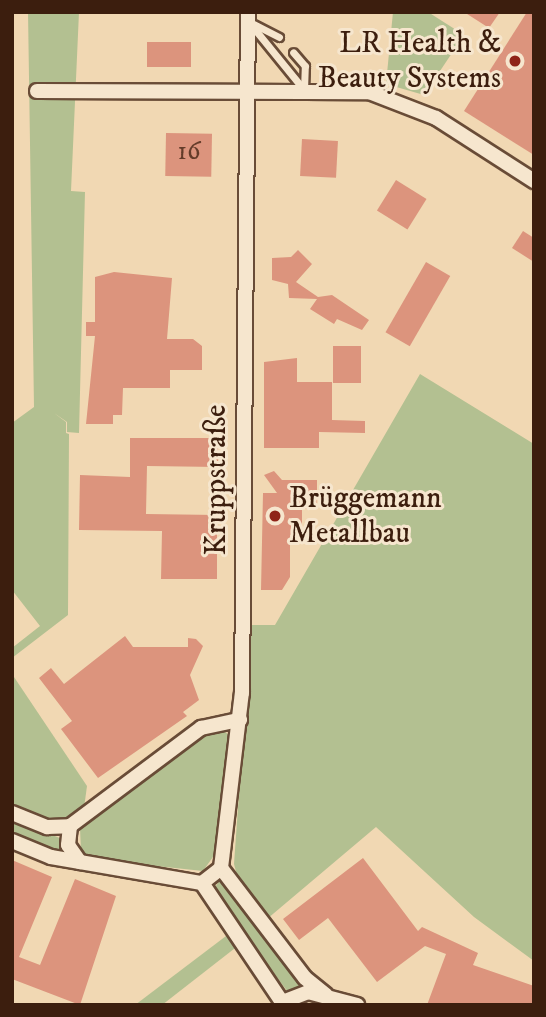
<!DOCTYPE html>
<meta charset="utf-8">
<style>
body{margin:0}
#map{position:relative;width:546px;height:1017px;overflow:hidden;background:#f1d8b3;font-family:"IM FELL DW Pica",serif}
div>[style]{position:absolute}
.green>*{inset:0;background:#b3c091}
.building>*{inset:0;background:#dc947d;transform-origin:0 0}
.roads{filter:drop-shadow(2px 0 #694c37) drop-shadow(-2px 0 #694c37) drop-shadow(0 2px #694c37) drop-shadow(0 -2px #694c37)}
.service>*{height:7px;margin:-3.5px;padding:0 3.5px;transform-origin:3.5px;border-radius:3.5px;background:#f6e6ce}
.minor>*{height:14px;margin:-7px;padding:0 7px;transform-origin:7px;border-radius:7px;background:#f6e6ce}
.dots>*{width:19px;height:19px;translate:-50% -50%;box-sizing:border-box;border:4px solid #f6e6ce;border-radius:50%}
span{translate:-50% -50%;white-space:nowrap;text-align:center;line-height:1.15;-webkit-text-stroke:6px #f6e6ce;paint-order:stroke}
.number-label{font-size:26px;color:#643c2a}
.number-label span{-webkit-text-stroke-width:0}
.poi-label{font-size:30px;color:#3c1e0e}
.right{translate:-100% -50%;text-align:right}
.left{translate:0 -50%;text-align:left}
.street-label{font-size:30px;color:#3c1e0e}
.frame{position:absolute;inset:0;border:14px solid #3c1e0e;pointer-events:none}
</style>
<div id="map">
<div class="green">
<div style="clip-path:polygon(28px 12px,79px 12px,71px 191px,85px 192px,79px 433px,67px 432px,67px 422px,54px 413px,66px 422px,66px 433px,69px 434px,68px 615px,12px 658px,12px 648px,40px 626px,12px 590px,12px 423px,34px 407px)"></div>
<div style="clip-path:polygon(393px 12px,428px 12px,464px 35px,424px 95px,386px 84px)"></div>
<div style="clip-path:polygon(420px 374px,534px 444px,534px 961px,474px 917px,376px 827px,267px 919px,239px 883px,234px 864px,251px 625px,275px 625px)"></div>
<div style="clip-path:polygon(12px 674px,87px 786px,84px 808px,75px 818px,54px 822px,12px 809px)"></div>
<div style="clip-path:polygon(225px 732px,232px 737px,215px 854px,203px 871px,90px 859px,81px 852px,80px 828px,206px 733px)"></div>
<div style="clip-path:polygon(12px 818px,62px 839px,63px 855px,12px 836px)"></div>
<div style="clip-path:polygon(221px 879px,301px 979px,299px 988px,288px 992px,220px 904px,215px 887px)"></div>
<div style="clip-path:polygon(230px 933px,239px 945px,162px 1005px,135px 1005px)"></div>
</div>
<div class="building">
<div style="clip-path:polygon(464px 12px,500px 12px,489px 28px)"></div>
<div style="clip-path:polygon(527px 12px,534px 12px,534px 155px,464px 111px)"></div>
<div style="left:147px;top:42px;width:44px;height:25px"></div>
<div style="left:166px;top:133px;width:46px;height:43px;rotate:1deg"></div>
<div style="left:302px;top:139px;width:36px;height:37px;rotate:3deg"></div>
<div style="left:396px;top:180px;width:36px;height:36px;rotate:32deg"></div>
<div style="clip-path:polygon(523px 231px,534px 238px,534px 262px,512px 248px)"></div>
<div style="clip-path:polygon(298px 250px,312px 264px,296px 282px,318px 297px,332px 295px,369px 320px,362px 330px,337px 319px,334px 324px,310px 309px,317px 299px,289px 298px,288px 284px,272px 280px,272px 258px,291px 257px)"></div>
<div style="left:426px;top:262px;width:28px;height:81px;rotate:30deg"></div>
<div style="clip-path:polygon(114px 272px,172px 278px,167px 339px,193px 339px,202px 346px,202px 370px,170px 370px,170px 388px,123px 388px,122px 415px,113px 415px,113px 424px,86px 424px,95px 336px,86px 336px,86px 322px,95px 322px,95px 277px)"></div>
<div style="left:333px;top:346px;width:28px;height:37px"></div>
<div style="clip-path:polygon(297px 358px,297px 382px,332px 382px,332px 420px,365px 421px,365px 433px,319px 432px,319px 448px,264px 448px,264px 362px)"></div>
<div style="clip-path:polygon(130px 438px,218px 438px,218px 467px,147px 466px,146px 514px,217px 515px,217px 579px,161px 579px,162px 531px,79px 530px,80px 475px,130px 477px)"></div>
<div style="clip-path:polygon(274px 471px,282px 480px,317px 480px,317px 509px,302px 509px,302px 538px,290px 538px,290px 577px,282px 590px,261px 590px,263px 493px,277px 493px,264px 475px)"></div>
<div style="clip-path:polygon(125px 636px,133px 647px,188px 647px,188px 638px,196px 639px,203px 646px,190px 675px,199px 700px,183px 712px,187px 716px,98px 778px,61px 729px,72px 721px,39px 678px,51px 668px,64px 684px)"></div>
<div style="clip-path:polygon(363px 858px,418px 931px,422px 927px,478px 953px,473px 965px,534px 986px,534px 1005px,427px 1005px,446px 954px,425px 946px,377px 982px,328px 918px,299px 940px,283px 919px)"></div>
<div style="clip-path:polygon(12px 860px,52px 877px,19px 957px,40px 965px,75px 879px,116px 896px,80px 1005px,12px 979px)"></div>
</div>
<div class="roads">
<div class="service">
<div style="left:279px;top:37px;width:35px;rotate:-153deg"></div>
<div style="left:248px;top:21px;width:89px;rotate:50.9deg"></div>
<div style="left:304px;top:90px;width:24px;rotate:-88deg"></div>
<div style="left:305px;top:66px;width:18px;rotate:-131deg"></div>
</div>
<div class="minor">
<div style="left:37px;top:91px;width:332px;rotate:0.2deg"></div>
<div style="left:369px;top:92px;width:72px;rotate:21.2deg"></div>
<div style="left:436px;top:118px;width:117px;rotate:32.7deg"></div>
<div style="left:12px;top:813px;width:38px;rotate:22deg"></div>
<div style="left:47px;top:827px;width:23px;rotate:-2deg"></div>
<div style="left:70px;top:826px;width:164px;rotate:-36.8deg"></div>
<div style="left:201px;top:728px;width:40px;rotate:-12deg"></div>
<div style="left:70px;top:826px;width:19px;rotate:96deg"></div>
<div style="left:68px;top:845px;width:21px;rotate:55deg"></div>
<div style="left:12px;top:841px;width:42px;rotate:22.3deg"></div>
<div style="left:51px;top:857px;width:153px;rotate:9.8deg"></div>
<div style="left:221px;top:868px;width:138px;rotate:52.6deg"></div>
<div style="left:305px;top:978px;width:27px;rotate:39deg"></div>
<div style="left:202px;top:883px;width:24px;rotate:-38deg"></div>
<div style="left:221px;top:868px;width:176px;rotate:-83.2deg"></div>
<div style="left:242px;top:693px;width:681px;rotate:-89.5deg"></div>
<div style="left:202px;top:883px;width:147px;rotate:56.1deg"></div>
<div style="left:285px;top:1001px;width:25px;rotate:-21deg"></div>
<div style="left:308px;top:992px;width:51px;rotate:14.9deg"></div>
</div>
</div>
<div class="dots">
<div style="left:515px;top:61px;background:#8f2418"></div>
<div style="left:275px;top:516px;background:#8f2418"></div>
</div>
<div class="number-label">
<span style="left:189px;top:152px">16</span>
</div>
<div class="poi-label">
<span class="right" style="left:501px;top:61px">LR Health &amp;<br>Beauty Systems</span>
<span class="left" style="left:289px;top:516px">Brüggemann<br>Metallbau</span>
</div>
<div class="street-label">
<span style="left:217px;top:480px;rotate:-90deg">Kruppstraße</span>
</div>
<div class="frame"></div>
</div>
